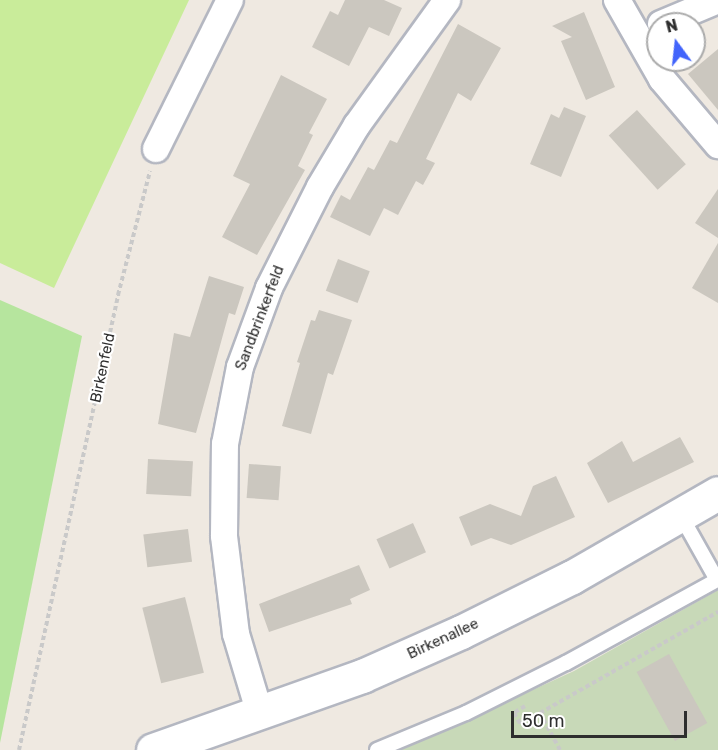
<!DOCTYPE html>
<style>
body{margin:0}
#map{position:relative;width:718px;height:750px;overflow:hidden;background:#efe9e1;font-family:Rubik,sans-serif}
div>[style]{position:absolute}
.green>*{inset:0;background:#b6e59e}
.cemetery>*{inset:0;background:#c8d9b8}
.pitch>*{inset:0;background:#c9ec9a}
.building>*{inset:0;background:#cbc7bf;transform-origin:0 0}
.path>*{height:4px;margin-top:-2px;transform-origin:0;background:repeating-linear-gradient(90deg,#c9c9c9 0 4.5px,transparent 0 7.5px)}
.roads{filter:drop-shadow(2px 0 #b4b7c1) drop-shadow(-2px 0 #b4b7c1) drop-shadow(0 2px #b4b7c1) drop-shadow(0 -2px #b4b7c1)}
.service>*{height:14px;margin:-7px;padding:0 7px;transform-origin:7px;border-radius:7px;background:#fff}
.minor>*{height:26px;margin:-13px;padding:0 13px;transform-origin:13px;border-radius:13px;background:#fff}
.secondary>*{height:33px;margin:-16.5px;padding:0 16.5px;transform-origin:16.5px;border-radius:16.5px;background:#fff}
span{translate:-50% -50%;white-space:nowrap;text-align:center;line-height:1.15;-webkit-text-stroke:4.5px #fff;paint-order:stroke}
.street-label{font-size:15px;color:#2e2e2e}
.north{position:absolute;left:646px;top:12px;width:60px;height:60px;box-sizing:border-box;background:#fff;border:2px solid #ababab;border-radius:50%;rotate:345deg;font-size:16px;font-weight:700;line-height:24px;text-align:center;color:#2e2e2e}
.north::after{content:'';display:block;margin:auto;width:21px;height:27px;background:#4264fb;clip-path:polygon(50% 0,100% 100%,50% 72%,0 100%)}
.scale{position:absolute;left:511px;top:711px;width:176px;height:27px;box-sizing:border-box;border:3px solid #2e2e2e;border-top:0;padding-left:8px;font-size:18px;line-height:21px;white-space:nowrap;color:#2e2e2e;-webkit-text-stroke:4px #fff;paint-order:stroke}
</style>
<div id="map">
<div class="green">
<div style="clip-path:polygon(0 300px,82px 336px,0 743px)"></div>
</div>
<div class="cemetery">
<div style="clip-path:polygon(718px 590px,718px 750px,401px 750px,574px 671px)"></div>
</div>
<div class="pitch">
<div style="clip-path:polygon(0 0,189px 0,54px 288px,0 263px)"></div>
</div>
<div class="building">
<div style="clip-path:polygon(345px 0,384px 0,402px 8px,389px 36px,369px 27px,349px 66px,312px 47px,330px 11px,338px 15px)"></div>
<div style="clip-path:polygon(584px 12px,615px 87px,586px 100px,561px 41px,572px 37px,552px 26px)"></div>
<div style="clip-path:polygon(458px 24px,501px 48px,471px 101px,458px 93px,426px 159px,435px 163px,423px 185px,416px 181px,398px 215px,384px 208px,370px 236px,330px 217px,341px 195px,350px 200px,368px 167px,374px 170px,390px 140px,397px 143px)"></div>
<div style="clip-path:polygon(718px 49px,718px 110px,688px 74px)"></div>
<div style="clip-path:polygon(281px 75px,327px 99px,309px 133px,313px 135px,298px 166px,305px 170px,257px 255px,222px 237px,250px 184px,233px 176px)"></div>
<div style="clip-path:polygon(564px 107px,586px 116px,561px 177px,530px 164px,551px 114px,559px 118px)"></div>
<div style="left:637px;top:110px;width:73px;height:38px;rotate:48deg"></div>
<div style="clip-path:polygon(718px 189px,718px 238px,695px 223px)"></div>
<div style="clip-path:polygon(718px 243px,718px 303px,692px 288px)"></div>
<div style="left:338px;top:259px;width:34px;height:34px;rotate:21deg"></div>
<div style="clip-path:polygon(209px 276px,244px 287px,235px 315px,229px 313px,196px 433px,158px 424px,174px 333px,190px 337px)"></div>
<div style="clip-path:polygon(319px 310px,352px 320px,333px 375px,328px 373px,311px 434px,282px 426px,300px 363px,297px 362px,311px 320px,315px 321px)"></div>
<div style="clip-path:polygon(680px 437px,694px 462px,608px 503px,587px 463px,622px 441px,633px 462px)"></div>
<div style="left:148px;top:459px;width:45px;height:35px;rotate:3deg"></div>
<div style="left:249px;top:464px;width:32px;height:34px;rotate:4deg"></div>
<div style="clip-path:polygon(556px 476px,575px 517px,511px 545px,491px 538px,471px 546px,459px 517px,490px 504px,521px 516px,533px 486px)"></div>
<div style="left:413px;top:523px;width:32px;height:40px;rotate:66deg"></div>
<div style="left:188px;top:529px;width:33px;height:45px;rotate:83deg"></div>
<div style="clip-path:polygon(359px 565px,370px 590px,350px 599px,352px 604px,269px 632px,259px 604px)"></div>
<div style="left:185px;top:597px;width:78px;height:44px;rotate:76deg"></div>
<div style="left:669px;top:654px;width:79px;height:37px;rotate:61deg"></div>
</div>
<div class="path">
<div style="left:525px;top:706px;width:13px;rotate:148deg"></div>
<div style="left:514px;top:713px;width:14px;rotate:60deg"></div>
<div style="left:521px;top:725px;width:22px;rotate:-32deg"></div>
<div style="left:540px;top:713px;width:42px;rotate:61.6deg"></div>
<div style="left:540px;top:713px;width:205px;rotate:-29.6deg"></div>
<div style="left:19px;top:750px;width:466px;rotate:-77.7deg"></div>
<div style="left:118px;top:295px;width:128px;rotate:-75.5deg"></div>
</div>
<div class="roads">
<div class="service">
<div style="left:377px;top:750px;width:96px;rotate:-22.6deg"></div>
<div style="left:466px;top:713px;width:112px;rotate:-26.6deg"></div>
<div style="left:566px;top:663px;width:172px;rotate:-28.8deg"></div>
<div style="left:717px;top:580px;width:76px;rotate:-119.3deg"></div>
</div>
<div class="minor">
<div style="left:617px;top:0;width:91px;rotate:60.3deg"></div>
<div style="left:662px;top:79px;width:87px;rotate:49.7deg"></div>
<div style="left:661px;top:24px;width:62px;rotate:-22.8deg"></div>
<div style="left:156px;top:149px;width:166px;rotate:-63.6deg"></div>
<div style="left:260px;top:714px;width:84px;rotate:-106.7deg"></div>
<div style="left:236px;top:634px;width:99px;rotate:-97deg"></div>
<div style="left:224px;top:536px;width:92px;rotate:-89.4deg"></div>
<div style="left:225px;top:444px;width:78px;rotate:-79deg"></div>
<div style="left:240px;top:367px;width:84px;rotate:-69.8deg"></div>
<div style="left:269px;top:288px;width:113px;rotate:-63.2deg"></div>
<div style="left:320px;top:187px;width:72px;rotate:-59.2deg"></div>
<div style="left:357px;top:125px;width:154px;rotate:-54.2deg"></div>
</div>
<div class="secondary">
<div style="left:153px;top:750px;width:222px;rotate:-19.5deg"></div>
<div style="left:362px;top:676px;width:108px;rotate:-24deg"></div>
<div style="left:461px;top:632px;width:124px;rotate:-26.4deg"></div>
<div style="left:572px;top:577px;width:168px;rotate:-29.9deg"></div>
</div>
</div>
<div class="street-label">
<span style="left:260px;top:318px;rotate:-69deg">Sandbrinkerfeld</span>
<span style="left:103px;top:368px;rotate:-78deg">Birkenfeld</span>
<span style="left:443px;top:639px;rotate:-25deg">Birkenallee</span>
</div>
<div class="north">N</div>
<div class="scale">50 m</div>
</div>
